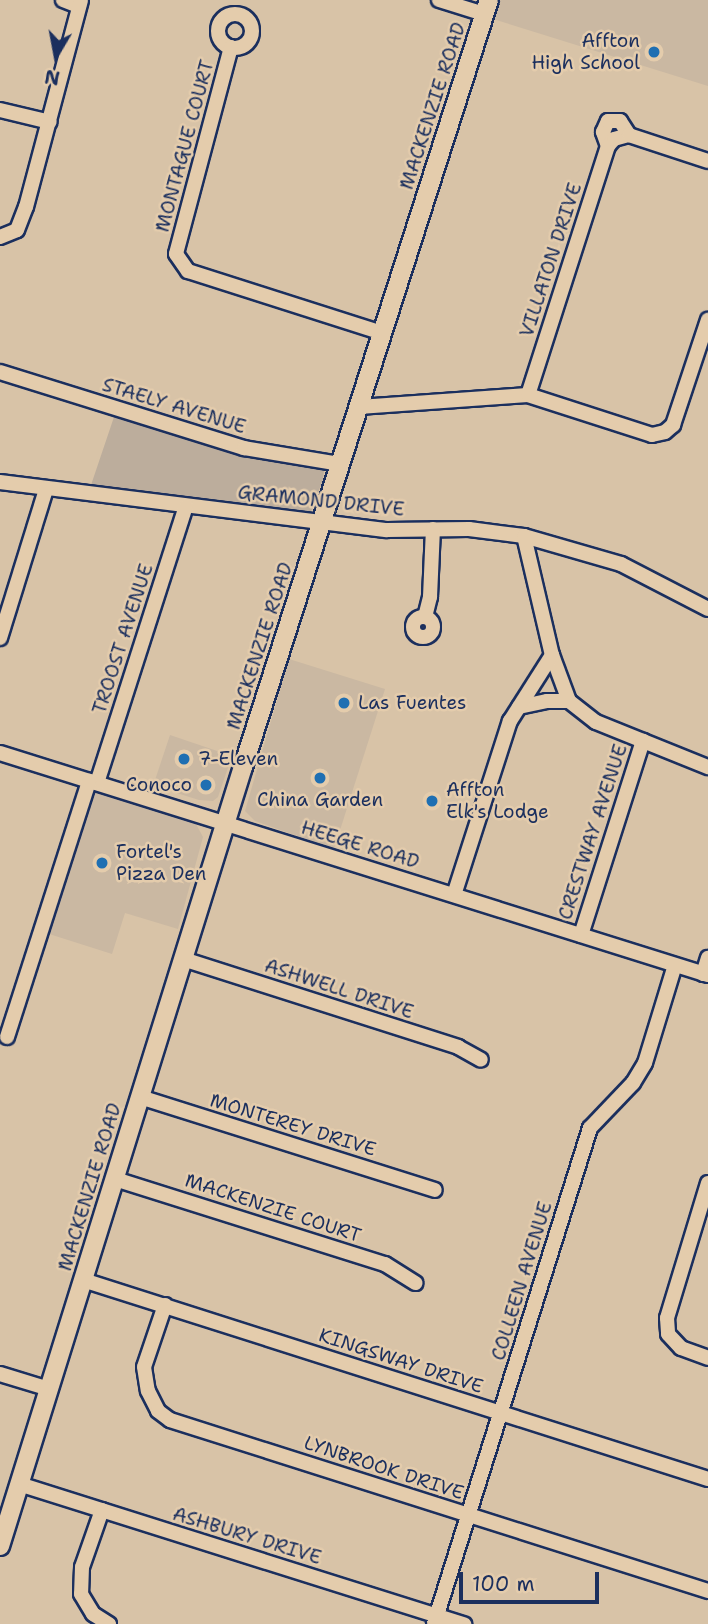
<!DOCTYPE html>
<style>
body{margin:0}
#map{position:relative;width:708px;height:1624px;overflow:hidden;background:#d8c3a7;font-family:"Shantell Sans",sans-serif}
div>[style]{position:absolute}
.built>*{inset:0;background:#cab8a2}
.green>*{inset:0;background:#bcad9c}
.roads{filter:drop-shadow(2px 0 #1b2f5e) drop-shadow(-2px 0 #1b2f5e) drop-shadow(0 2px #1b2f5e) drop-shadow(0 -2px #1b2f5e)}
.minor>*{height:14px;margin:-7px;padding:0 7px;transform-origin:7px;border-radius:7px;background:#e4ccac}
.minor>.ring{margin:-7px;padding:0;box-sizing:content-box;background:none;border:14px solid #e4ccac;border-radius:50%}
.major>*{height:18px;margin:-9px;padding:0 9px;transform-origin:9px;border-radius:9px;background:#e4ccac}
.dots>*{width:19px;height:19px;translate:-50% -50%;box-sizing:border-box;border:4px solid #e4ccac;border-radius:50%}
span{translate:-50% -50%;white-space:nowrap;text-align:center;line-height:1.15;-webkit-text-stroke:5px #e4ccac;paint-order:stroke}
.poi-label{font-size:19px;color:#1b2f5e}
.right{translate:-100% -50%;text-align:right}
.left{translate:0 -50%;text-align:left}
.street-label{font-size:19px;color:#1b2f5e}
.north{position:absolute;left:21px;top:21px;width:70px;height:70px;-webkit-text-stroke:5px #e4ccac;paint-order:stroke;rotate:190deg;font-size:19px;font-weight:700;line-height:28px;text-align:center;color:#1b2f5e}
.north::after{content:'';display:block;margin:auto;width:24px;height:32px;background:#1b2f5e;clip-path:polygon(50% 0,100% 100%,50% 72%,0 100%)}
.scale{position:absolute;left:459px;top:1572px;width:140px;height:32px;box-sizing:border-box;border:4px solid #1b2f5e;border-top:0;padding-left:9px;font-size:21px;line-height:24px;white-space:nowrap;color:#1b2f5e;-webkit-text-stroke:5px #e4ccac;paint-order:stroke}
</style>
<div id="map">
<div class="built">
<div style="clip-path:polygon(499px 0,708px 0,708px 86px,493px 19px)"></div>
<div style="clip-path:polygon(289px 659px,385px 689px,334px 849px,255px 821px,245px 811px)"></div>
<div style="clip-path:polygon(170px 735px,232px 756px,218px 797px,213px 801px,199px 800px,161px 788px,152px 789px)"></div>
<div style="clip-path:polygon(99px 790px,196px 824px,203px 837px,178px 929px,125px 913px,112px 954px,46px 933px,90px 794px)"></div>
</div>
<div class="green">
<div style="clip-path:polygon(115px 414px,229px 451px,319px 467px,324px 471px,323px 479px,312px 510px,307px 513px,90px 488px)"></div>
</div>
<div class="roads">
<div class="minor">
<div style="left:63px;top:0;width:17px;rotate:21deg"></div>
<div style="left:439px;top:0;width:47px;rotate:17.3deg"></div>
<div class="ring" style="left:218px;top:14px;width:20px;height:20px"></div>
<div style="left:231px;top:47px;width:214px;rotate:104.9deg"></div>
<div style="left:176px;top:254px;width:21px;rotate:55deg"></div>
<div style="left:188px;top:271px;width:204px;rotate:17.7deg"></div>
<div style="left:0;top:110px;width:51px;rotate:13.5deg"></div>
<div style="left:608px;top:146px;width:15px;rotate:-110deg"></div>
<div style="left:603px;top:132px;width:12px;rotate:-66deg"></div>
<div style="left:608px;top:121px;width:12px"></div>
<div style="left:620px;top:121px;width:17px;rotate:57deg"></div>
<div style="left:0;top:237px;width:18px;rotate:-22deg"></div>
<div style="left:17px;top:230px;width:25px;rotate:-69deg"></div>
<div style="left:26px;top:207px;width:214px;rotate:-75.1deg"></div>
<div style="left:0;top:372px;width:256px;rotate:17.3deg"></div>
<div style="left:244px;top:448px;width:97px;rotate:9.5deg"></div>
<div style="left:528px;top:395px;width:262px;rotate:-72.2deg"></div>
<div style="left:608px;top:146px;width:9px;rotate:-49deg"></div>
<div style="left:614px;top:139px;width:16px;rotate:-15deg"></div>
<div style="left:629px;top:135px;width:83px;rotate:18.2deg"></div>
<div style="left:359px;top:407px;width:169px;rotate:-4.1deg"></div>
<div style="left:528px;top:395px;width:130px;rotate:17.9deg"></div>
<div style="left:652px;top:435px;width:13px;rotate:-13deg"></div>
<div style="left:665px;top:432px;width:11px;rotate:-41deg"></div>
<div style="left:673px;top:425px;width:111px;rotate:-71.6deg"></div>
<div style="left:0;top:482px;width:390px;rotate:7.1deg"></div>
<div style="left:387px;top:530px;width:82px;rotate:-0.7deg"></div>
<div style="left:469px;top:529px;width:55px;rotate:7.3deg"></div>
<div style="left:524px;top:536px;width:101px;rotate:16.1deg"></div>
<div style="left:621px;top:564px;width:98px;rotate:27.3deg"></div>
<div style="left:524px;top:536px;width:122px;rotate:76.8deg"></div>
<div style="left:552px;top:655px;width:49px;rotate:69.7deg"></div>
<div style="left:569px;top:701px;width:34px;rotate:38deg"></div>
<div style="left:596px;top:722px;width:121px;rotate:21.9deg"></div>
<div class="ring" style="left:413px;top:617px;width:6px;height:6px"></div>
<div style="left:425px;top:617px;width:21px;rotate:-76deg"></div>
<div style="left:430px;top:597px;width:68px;rotate:-87.5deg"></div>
<div style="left:0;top:638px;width:156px;rotate:-72.8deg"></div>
<div style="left:519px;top:707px;width:29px;rotate:-12deg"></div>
<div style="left:547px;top:701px;width:22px"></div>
<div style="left:0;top:753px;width:742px;rotate:17.41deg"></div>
<div style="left:97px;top:783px;width:291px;rotate:-72.2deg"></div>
<div style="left:454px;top:895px;width:183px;rotate:-72.2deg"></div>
<div style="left:510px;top:721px;width:78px;rotate:-57.5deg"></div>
<div style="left:581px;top:935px;width:204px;rotate:-72.3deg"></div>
<div style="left:183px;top:959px;width:289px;rotate:17.7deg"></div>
<div style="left:458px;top:1047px;width:26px;rotate:29deg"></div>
<div style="left:703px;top:974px;width:17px;rotate:-73deg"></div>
<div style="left:7px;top:1037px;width:269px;rotate:-72.2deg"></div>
<div style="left:140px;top:1097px;width:309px;rotate:17.5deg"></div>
<div style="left:115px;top:1179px;width:283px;rotate:17.5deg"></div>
<div style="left:385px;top:1264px;width:36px;rotate:32deg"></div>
<div style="left:708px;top:1183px;width:141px;rotate:106.9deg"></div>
<div style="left:667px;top:1318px;width:16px;rotate:86deg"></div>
<div style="left:668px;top:1334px;width:19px;rotate:47deg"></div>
<div style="left:681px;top:1348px;width:29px;rotate:20deg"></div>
<div style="left:83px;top:1280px;width:656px;rotate:17.66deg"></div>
<div style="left:165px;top:1305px;width:65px;rotate:108.7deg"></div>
<div style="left:144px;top:1367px;width:24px;rotate:81deg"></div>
<div style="left:148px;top:1391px;width:22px;rotate:63deg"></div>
<div style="left:158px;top:1411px;width:15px;rotate:37deg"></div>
<div style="left:170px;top:1420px;width:565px;rotate:17.63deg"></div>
<div style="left:0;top:1374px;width:51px;rotate:17deg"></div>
<div style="left:19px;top:1484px;width:467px;rotate:17.5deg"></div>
<div style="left:102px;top:1510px;width:60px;rotate:109.3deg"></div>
<div style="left:82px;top:1567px;width:27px;rotate:92deg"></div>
<div style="left:81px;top:1594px;width:23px;rotate:59deg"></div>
<div style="left:93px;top:1614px;width:19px;rotate:32deg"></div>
<div style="left:434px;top:1624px;width:520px;rotate:-72.54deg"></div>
<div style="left:590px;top:1128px;width:62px;rotate:-46.3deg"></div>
<div style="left:633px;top:1083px;width:23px;rotate:-59deg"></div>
<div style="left:645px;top:1063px;width:102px;rotate:-73deg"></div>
</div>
<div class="major">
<div style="left:0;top:1546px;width:816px;rotate:-72.68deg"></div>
<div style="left:243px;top:767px;width:805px;rotate:-72.22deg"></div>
</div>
</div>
<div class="dots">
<div style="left:654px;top:52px;background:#1f6fb2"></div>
<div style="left:344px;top:703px;background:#1f6fb2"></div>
<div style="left:184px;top:759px;background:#1f6fb2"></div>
<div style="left:320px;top:778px;background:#1f6fb2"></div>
<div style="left:206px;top:785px;background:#1f6fb2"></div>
<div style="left:432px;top:801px;background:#1f6fb2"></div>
<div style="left:102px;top:863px;background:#1f6fb2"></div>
</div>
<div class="poi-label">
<span class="right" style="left:640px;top:52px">Affton<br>High School</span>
<span class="left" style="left:358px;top:703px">Las Fuentes</span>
<span class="left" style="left:198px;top:759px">7-Eleven</span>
<span class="right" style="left:192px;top:785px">Conoco</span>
<span class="left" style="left:446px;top:801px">Affton<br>Elk's Lodge</span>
<span style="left:320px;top:800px">China Garden</span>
<span class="left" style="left:116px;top:863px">Fortel's<br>Pizza Den</span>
</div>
<div class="street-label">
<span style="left:433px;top:106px;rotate:-72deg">MACKENZIE ROAD</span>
<span style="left:185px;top:146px;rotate:-75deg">MONTAGUE COURT</span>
<span style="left:551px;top:260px;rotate:-72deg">VILLATON DRIVE</span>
<span style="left:174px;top:406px;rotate:17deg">STAELY AVENUE</span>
<span style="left:321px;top:501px;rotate:6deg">GRAMOND DRIVE</span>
<span style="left:123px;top:639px;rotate:-72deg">TROOST AVENUE</span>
<span style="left:260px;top:646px;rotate:-72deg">MACKENZIE ROAD</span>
<span style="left:593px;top:832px;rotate:-72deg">CRESTWAY AVENUE</span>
<span style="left:360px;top:845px;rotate:17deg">HEEGE ROAD</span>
<span style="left:339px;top:989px;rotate:18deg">ASHWELL DRIVE</span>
<span style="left:293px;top:1125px;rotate:17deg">MONTEREY DRIVE</span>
<span style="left:90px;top:1187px;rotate:-73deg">MACKENZIE ROAD</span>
<span style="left:273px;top:1208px;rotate:18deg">MACKENZIE COURT</span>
<span style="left:522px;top:1281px;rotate:-73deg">COLLEEN AVENUE</span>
<span style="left:401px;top:1361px;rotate:18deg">KINGSWAY DRIVE</span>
<span style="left:384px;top:1468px;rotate:18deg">LYNBROOK DRIVE</span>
<span style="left:247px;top:1536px;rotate:17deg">ASHBURY DRIVE</span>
</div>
<div class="north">N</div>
<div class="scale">100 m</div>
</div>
